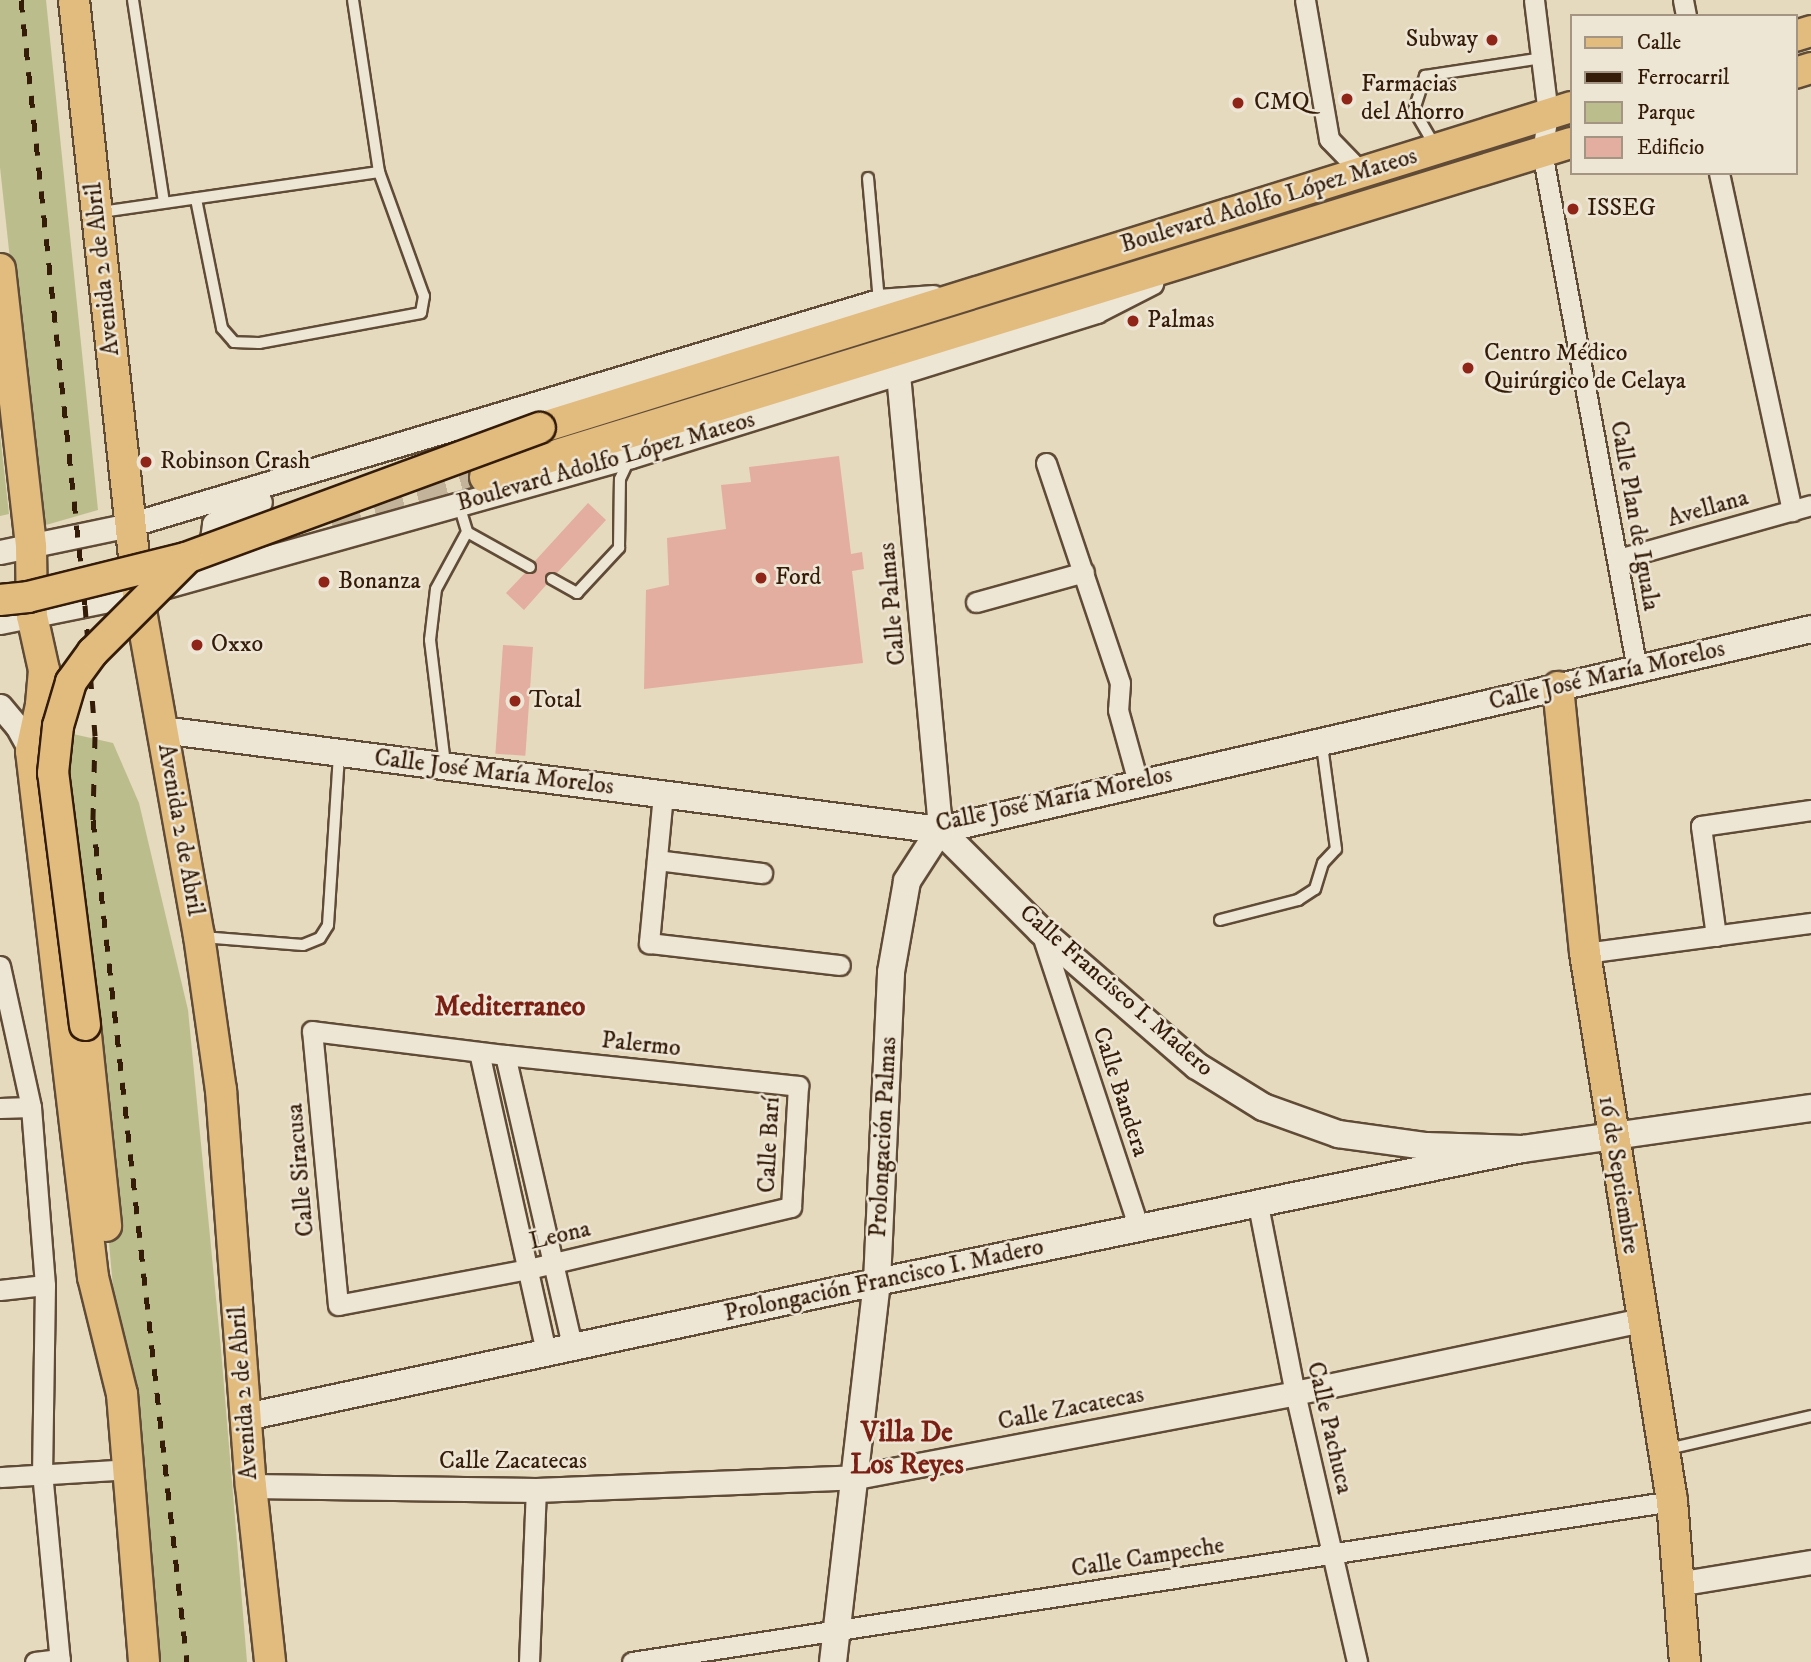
<!DOCTYPE html>
<meta charset="utf-8">
<style>
body{margin:0}
#map{position:relative;width:1811px;height:1662px;overflow:hidden;background:#e5d9be;font-family:"IM FELL DW Pica",serif}
div>[style]{position:absolute}
.green>*{inset:0;background:#bcbd8c}
.building>*{inset:0;background:#e3ad9f;transform-origin:0 0}
.primary-tunnel>*{height:30px;margin-top:-15px;transform-origin:0;background:repeating-linear-gradient(90deg,#c2b39a 0 30px,transparent 0 45px)}
.roads{filter:drop-shadow(2px 0 #604b36) drop-shadow(-2px 0 #604b36) drop-shadow(0 2px #604b36) drop-shadow(0 -2px #604b36)}
.service>*{height:10px;margin:-5px;padding:0 5px;transform-origin:5px;border-radius:5px;background:#eee6d5}
.minor>*{height:19px;margin:-9.5px;padding:0 9.5px;transform-origin:9.5px;border-radius:9.5px;background:#eee6d5}
.tertiary>*{height:23px;margin:-11.5px;padding:0 11.5px;transform-origin:11.5px;border-radius:11.5px;background:#eee6d5}
.secondary>*{height:26px;margin:-13px;padding:0 13px;transform-origin:13px;border-radius:13px;background:#eee6d5}
.primary>*{height:30px;margin:-15px;padding:0 15px;transform-origin:15px;border-radius:15px;background:#e2bc7f}
.rail>*{height:5px;margin-top:-2.5px;transform-origin:0;background:repeating-linear-gradient(90deg,#341c08 0 12px,transparent 0 24px)}
.bridges{filter:drop-shadow(2px 0 #341c08) drop-shadow(-2px 0 #341c08) drop-shadow(0 2px #341c08) drop-shadow(0 -2px #341c08)}
.primary-bridge>*{height:30px;margin:-15px;padding:0 15px;transform-origin:15px;border-radius:15px;background:#e2bc7f}
.dots>*{width:19px;height:19px;translate:-50% -50%;box-sizing:border-box;border:4px solid #eee6d5;border-radius:50%}
span{translate:-50% -50%;white-space:nowrap;text-align:center;line-height:1.15;-webkit-text-stroke:5px #eee6d5;paint-order:stroke}
.poi-label{font-size:24px;color:#341c08}
.right{translate:-100% -50%;text-align:right}
.left{translate:0 -50%;text-align:left}
.street-label{font-size:24px;color:#341c08}
.quarter-label{font-size:28px;color:#7a1f14;font-weight:700}
.legend{position:absolute;left:1570px;top:14px;width:228px;height:161px;box-sizing:border-box;background:#eee6d5;border:2px solid #a49583;margin:0;padding:9px 12px;list-style:none;font-size:21px;color:#341c08}
.legend li{display:flex;align-items:center;gap:14px;height:35px}
.legend b{width:35px;border:2px solid #a49583}
</style>
<div id="map">
<div class="green">
<div style="clip-path:polygon(0 0,46px 0,98px 510px,39px 527px,0 167px)"></div>
<div style="clip-path:polygon(0 434px,9px 514px,0 516px)"></div>
<div style="clip-path:polygon(73px 734px,113px 743px,139px 803px,188px 1010px,221px 1350px,247px 1662px,156px 1662px,114px 1298px,66px 770px)"></div>
</div>
<div class="building">
<div style="clip-path:polygon(839px 456px,851px 554px,862px 552px,864px 569px,852px 571px,863px 663px,644px 689px,646px 590px,669px 585px,667px 538px,726px 529px,721px 485px,751px 482px,749px 467px)"></div>
<div style="clip-path:polygon(588px 503px,606px 520px,557px 573px,551px 572px,546px 575px,547px 584px,524px 610px,506px 593px,525px 573px,531px 574px,536px 571px,535px 561px)"></div>
<div style="left:503px;top:645px;width:30px;height:109px;rotate:4deg"></div>
</div>
<div class="primary-tunnel">
<div style="left:330px;top:517px;width:160px;rotate:-14.5deg"></div>
</div>
<div class="roads">
<div class="service">
<div style="left:133px;top:0;width:204px;rotate:81.3deg"></div>
<div style="left:353px;top:0;width:174px;rotate:81.4deg"></div>
<div style="left:1435px;top:146px;width:42px;rotate:-120.3deg"></div>
<div style="left:1414px;top:110px;width:36px;rotate:-72deg"></div>
<div style="left:1425px;top:76px;width:118px;rotate:-8.7deg"></div>
<div style="left:868px;top:178px;width:123px;rotate:84.9deg"></div>
<div style="left:101px;top:212px;width:281px;rotate:-8.2deg"></div>
<div style="left:379px;top:172px;width:132px;rotate:70.1deg"></div>
<div style="left:424px;top:296px;width:17px;rotate:100deg"></div>
<div style="left:421px;top:313px;width:165px;rotate:169.5deg"></div>
<div style="left:259px;top:343px;width:25px;rotate:-178deg"></div>
<div style="left:234px;top:342px;width:18px;rotate:-131deg"></div>
<div style="left:222px;top:328px;width:132px;rotate:-101.4deg"></div>
<div style="left:459px;top:505px;width:28px;rotate:73deg"></div>
<div style="left:467px;top:532px;width:72px;rotate:29.1deg"></div>
<div style="left:552px;top:579px;width:29px;rotate:29deg"></div>
<div style="left:577px;top:593px;width:62px;rotate:-47deg"></div>
<div style="left:619px;top:548px;width:69px;rotate:-89.2deg"></div>
<div style="left:620px;top:479px;width:23px;rotate:-65deg"></div>
<div style="left:445px;top:764px;width:125px;rotate:-96.9deg"></div>
<div style="left:430px;top:640px;width:51px;rotate:-83.3deg"></div>
<div style="left:436px;top:589px;width:65px;rotate:-61.5deg"></div>
<div style="left:1220px;top:920px;width:81px;rotate:-14.4deg"></div>
<div style="left:1298px;top:900px;width:20px;rotate:-33deg"></div>
<div style="left:1315px;top:889px;width:27px;rotate:-73deg"></div>
<div style="left:1323px;top:863px;width:19px;rotate:-47deg"></div>
<div style="left:1336px;top:849px;width:105px;rotate:-97.7deg"></div>
<div style="left:202px;top:937px;width:101px;rotate:4.5deg"></div>
<div style="left:303px;top:945px;width:18px;rotate:-22deg"></div>
<div style="left:320px;top:938px;width:15px;rotate:-58deg"></div>
<div style="left:328px;top:925px;width:172px;rotate:-86.3deg"></div>
<div style="left:1668px;top:1449px;width:147px;rotate:-13deg"></div>
</div>
<div class="minor">
<div style="left:1305px;top:0;width:141px;rotate:80.2deg"></div>
<div style="left:1329px;top:139px;width:47px;rotate:45.9deg"></div>
<div style="left:1534px;top:0;width:115px;rotate:83deg"></div>
<div style="left:1548px;top:114px;width:38px;rotate:99deg"></div>
<div style="left:1542px;top:152px;width:526px;rotate:79.59deg"></div>
<div style="left:1683px;top:0;width:16px;rotate:79deg"></div>
<div style="left:1719px;top:173px;width:346px;rotate:77.8deg"></div>
<div style="left:1046px;top:463px;width:232px;rotate:71.4deg"></div>
<div style="left:1120px;top:683px;width:27px;rotate:94deg"></div>
<div style="left:1118px;top:710px;width:75px;rotate:74.5deg"></div>
<div style="left:1618px;top:559px;width:200px;rotate:-15.6deg"></div>
<div style="left:976px;top:602px;width:112px;rotate:-15.5deg"></div>
<div style="left:663px;top:794px;width:150px;rotate:95.4deg"></div>
<div style="left:649px;top:943px;width:192px;rotate:6.6deg"></div>
<div style="left:657px;top:860px;width:106px;rotate:7.1deg"></div>
<div style="left:1041px;top:932px;width:313px;rotate:71.7deg"></div>
<div style="left:1716px;top:936px;width:111px;rotate:-97.8deg"></div>
<div style="left:1701px;top:826px;width:111px;rotate:-8.3deg"></div>
<div style="left:1585px;top:953px;width:228px;rotate:-7.6deg"></div>
<div style="left:0;top:966px;width:144px;rotate:77.6deg"></div>
<div style="left:31px;top:1107px;width:179px;rotate:85.5deg"></div>
<div style="left:45px;top:1285px;width:187px;rotate:90.9deg"></div>
<div style="left:42px;top:1472px;width:191px;rotate:84.6deg"></div>
<div style="left:312px;top:1031px;width:194px;rotate:7.1deg"></div>
<div style="left:505px;top:1055px;width:295px;rotate:6deg"></div>
<div style="left:798px;top:1086px;width:121px;rotate:93.3deg"></div>
<div style="left:791px;top:1207px;width:270px;rotate:166.7deg"></div>
<div style="left:528px;top:1269px;width:193px;rotate:169.3deg"></div>
<div style="left:338px;top:1305px;width:275px;rotate:-95.4deg"></div>
<div style="left:479px;top:1052px;width:307px;rotate:77.4deg"></div>
<div style="left:505px;top:1055px;width:299px;rotate:77deg"></div>
<div style="left:0;top:1108px;width:31px;rotate:-2deg"></div>
<div style="left:1258px;top:1205px;width:192px;rotate:78.9deg"></div>
<div style="left:1295px;top:1393px;width:276px;rotate:77deg"></div>
<div style="left:0;top:1290px;width:45px;rotate:-6.3deg"></div>
<div style="left:0;top:1477px;width:130px;rotate:-3.5deg"></div>
<div style="left:35px;top:1662px;width:25px;rotate:-7deg"></div>
<div style="left:529px;top:1662px;width:172px;rotate:-87.7deg"></div>
<div style="left:632px;top:1662px;width:1052px;rotate:-8.8deg"></div>
</div>
<div class="tertiary">
<div style="left:898px;top:374px;width:458px;rotate:84.7deg"></div>
<div style="left:0;top:552px;width:132px;rotate:-11.8deg"></div>
<div style="left:129px;top:525px;width:783px;rotate:-16.63deg"></div>
<div style="left:879px;top:301px;width:54px;rotate:-4.2deg"></div>
<div style="left:228px;top:553px;width:11px;rotate:-165deg"></div>
<div style="left:217px;top:550px;width:12px;rotate:-114deg"></div>
<div style="left:212px;top:539px;width:15px;rotate:-82deg"></div>
<div style="left:214px;top:524px;width:24px;rotate:-36deg"></div>
<div style="left:233px;top:510px;width:28px;rotate:-17deg"></div>
<div style="left:0;top:622px;width:141px;rotate:-11.5deg"></div>
<div style="left:138px;top:594px;width:512px;rotate:-15.64deg"></div>
<div style="left:631px;top:456px;width:487px;rotate:-17.3deg"></div>
<div style="left:1096px;top:311px;width:62px;rotate:-27deg"></div>
<div style="left:0;top:706px;width:26px;rotate:50deg"></div>
<div style="left:17px;top:726px;width:29px;rotate:61deg"></div>
<div style="left:251px;top:1486px;width:285px;rotate:0.8deg"></div>
<div style="left:536px;top:1490px;width:320px;rotate:-2.3deg"></div>
<div style="left:856px;top:1477px;width:447px;rotate:-10.8deg"></div>
<div style="left:1295px;top:1393px;width:354px;rotate:-11.9deg"></div>
<div style="left:1677px;top:1584px;width:136px;rotate:-9.3deg"></div>
</div>
<div class="secondary">
<div style="left:162px;top:730px;width:784px;rotate:7.32deg"></div>
<div style="left:940px;top:830px;width:894px;rotate:-12.99deg"></div>
<div style="left:940px;top:830px;width:143px;rotate:45deg"></div>
<div style="left:1041px;top:931px;width:206px;rotate:40.9deg"></div>
<div style="left:1197px;top:1066px;width:78px;rotate:31.8deg"></div>
<div style="left:1263px;top:1107px;width:80px;rotate:19.8deg"></div>
<div style="left:1338px;top:1134px;width:89px;rotate:7.8deg"></div>
<div style="left:1426px;top:1146px;width:96px;rotate:1.8deg"></div>
<div style="left:1522px;top:1149px;width:292px;rotate:-8.1deg"></div>
<div style="left:246px;top:1417px;width:645px;rotate:-12.08deg"></div>
<div style="left:877px;top:1282px;width:659px;rotate:-11.65deg"></div>
<div style="left:833px;top:1662px;width:383px;rotate:-83.4deg"></div>
<div style="left:877px;top:1282px;width:310px;rotate:-87.4deg"></div>
<div style="left:891px;top:972px;width:92px;rotate:-80deg"></div>
<div style="left:907px;top:881px;width:61px;rotate:-57.1deg"></div>
</div>
<div class="primary">
<div style="left:74px;top:0;width:597px;rotate:83.85deg"></div>
<div style="left:138px;top:594px;width:347px;rotate:79.9deg"></div>
<div style="left:199px;top:936px;width:156px;rotate:81.9deg"></div>
<div style="left:221px;top:1090px;width:397px;rotate:85.7deg"></div>
<div style="left:251px;top:1486px;width:177px;rotate:83.8deg"></div>
<div style="left:1795px;top:36px;width:17px;rotate:-17deg"></div>
<div style="left:1795px;top:73px;width:17px;rotate:-17deg"></div>
<div style="left:0;top:269px;width:280px;rotate:83.6deg"></div>
<div style="left:31px;top:547px;width:69px;rotate:89.2deg"></div>
<div style="left:32px;top:616px;width:55px;rotate:77.5deg"></div>
<div style="left:44px;top:670px;width:35px;rotate:95deg"></div>
<div style="left:41px;top:705px;width:47px;rotate:102.3deg"></div>
<div style="left:31px;top:751px;width:530px;rotate:83.28deg"></div>
<div style="left:93px;top:1277px;width:121px;rotate:76.1deg"></div>
<div style="left:122px;top:1394px;width:269px;rotate:85.3deg"></div>
<div style="left:540px;top:428px;width:1080px;rotate:-17.29deg"></div>
<div style="left:485px;top:477px;width:1136px;rotate:-17.1deg"></div>
<div style="left:1558px;top:687px;width:267px;rotate:84.2deg"></div>
<div style="left:1585px;top:953px;width:555px;rotate:80.98deg"></div>
<div style="left:1672px;top:1501px;width:162px;rotate:85.4deg"></div>
<div style="left:85px;top:1025px;width:202px;rotate:84deg"></div>
</div>
</div>
<div class="rail">
<div style="left:21px;top:0;width:608px;rotate:83.96deg"></div>
<div style="left:85px;top:605px;width:131px;rotate:85.6deg"></div>
<div style="left:95px;top:736px;width:84px;rotate:91.4deg"></div>
<div style="left:93px;top:820px;width:847px;rotate:83.63deg"></div>
</div>
<div class="bridges">
<div class="primary-bridge">
<div style="left:0;top:600px;width:28px;rotate:-6deg"></div>
<div style="left:28px;top:597px;width:163px;rotate:-13.9deg"></div>
<div style="left:186px;top:558px;width:377px;rotate:-20.2deg"></div>
<div style="left:85px;top:1025px;width:254px;rotate:-97.2deg"></div>
<div style="left:53px;top:773px;width:47px;rotate:-83.9deg"></div>
<div style="left:58px;top:726px;width:46px;rotate:-73.5deg"></div>
<div style="left:71px;top:682px;width:37px;rotate:-54deg"></div>
<div style="left:93px;top:652px;width:132px;rotate:-45deg"></div>
</div>
</div>
<div class="dots">
<div style="left:1492px;top:40px;background:#8f2418"></div>
<div style="left:1347px;top:99px;background:#8f2418"></div>
<div style="left:1238px;top:103px;background:#8f2418"></div>
<div style="left:1573px;top:209px;background:#8f2418"></div>
<div style="left:1133px;top:321px;background:#8f2418"></div>
<div style="left:1468px;top:368px;background:#8f2418"></div>
<div style="left:146px;top:462px;background:#8f2418"></div>
<div style="left:761px;top:578px;background:#8f2418"></div>
<div style="left:324px;top:582px;background:#8f2418"></div>
<div style="left:197px;top:645px;background:#8f2418"></div>
<div style="left:515px;top:701px;background:#8f2418"></div>
</div>
<div class="poi-label">
<span class="right" style="left:1478px;top:40px">Subway</span>
<span class="left" style="left:1361px;top:99px">Farmacias<br>del Ahorro</span>
<span class="left" style="left:1254px;top:103px">CMQ</span>
<span class="left" style="left:1587px;top:209px">ISSEG</span>
<span class="left" style="left:1147px;top:321px">Palmas</span>
<span class="left" style="left:1484px;top:368px">Centro Médico<br>Quirúrgico de Celaya</span>
<span class="left" style="left:160px;top:462px">Robinson Crash</span>
<span class="left" style="left:775px;top:578px">Ford</span>
<span class="left" style="left:338px;top:582px">Bonanza</span>
<span class="left" style="left:211px;top:645px">Oxxo</span>
<span class="left" style="left:529px;top:701px">Total</span>
</div>
<div class="street-label">
<span style="left:1269px;top:201px;rotate:-17deg">Boulevard Adolfo López Mateos</span>
<span style="left:103px;top:269px;rotate:-96deg">Avenida 2 de Abril</span>
<span style="left:606px;top:462px;rotate:-16deg">Boulevard Adolfo López Mateos</span>
<span style="left:1708px;top:509px;rotate:-16deg">Avellana</span>
<span style="left:1634px;top:516px;rotate:80deg">Calle Plan de Iguala</span>
<span style="left:893px;top:604px;rotate:-95deg">Calle Palmas</span>
<span style="left:1607px;top:676px;rotate:-13deg">Calle José María Morelos</span>
<span style="left:494px;top:773px;rotate:7deg">Calle José María Morelos</span>
<span style="left:1054px;top:800px;rotate:-12deg">Calle José María Morelos</span>
<span style="left:180px;top:830px;rotate:80deg">Avenida 2 de Abril</span>
<span style="left:1116px;top:991px;rotate:41deg">Calle Francisco I. Madero</span>
<span style="left:641px;top:1045px;rotate:6deg">Palermo</span>
<span style="left:1120px;top:1092px;rotate:72deg">Calle Bandera</span>
<span style="left:884px;top:1137px;rotate:-87deg">Prolongación Palmas</span>
<span style="left:770px;top:1145px;rotate:-87deg">Calle Barí</span>
<span style="left:301px;top:1170px;rotate:-95deg">Calle Siracusa</span>
<span style="left:1618px;top:1175px;rotate:81deg">16 de Septiembre</span>
<span style="left:560px;top:1236px;rotate:-13deg">Leona</span>
<span style="left:884px;top:1281px;rotate:-12deg">Prolongación Francisco I. Madero</span>
<span style="left:244px;top:1393px;rotate:-94deg">Avenida 2 de Abril</span>
<span style="left:1071px;top:1409px;rotate:-11deg">Calle Zacatecas</span>
<span style="left:1329px;top:1428px;rotate:77deg">Calle Pachuca</span>
<span style="left:513px;top:1462px">Calle Zacatecas</span>
<span style="left:1148px;top:1558px;rotate:-9deg">Calle Campeche</span>
</div>
<div class="quarter-label">
<span style="left:510px;top:1007px">Mediterraneo</span>
<span style="left:907px;top:1449px">Villa De<br>Los Reyes</span>
</div>
<ul class="legend">
<li><b style="height:9px;background:#e2bc7f"></b>Calle</li>
<li><b style="height:9px;background:#341c08"></b>Ferrocarril</li>
<li><b style="height:19px;background:#bcbd8c"></b>Parque</li>
<li><b style="height:19px;background:#e3ad9f"></b>Edificio</li>
</ul>
</div>
